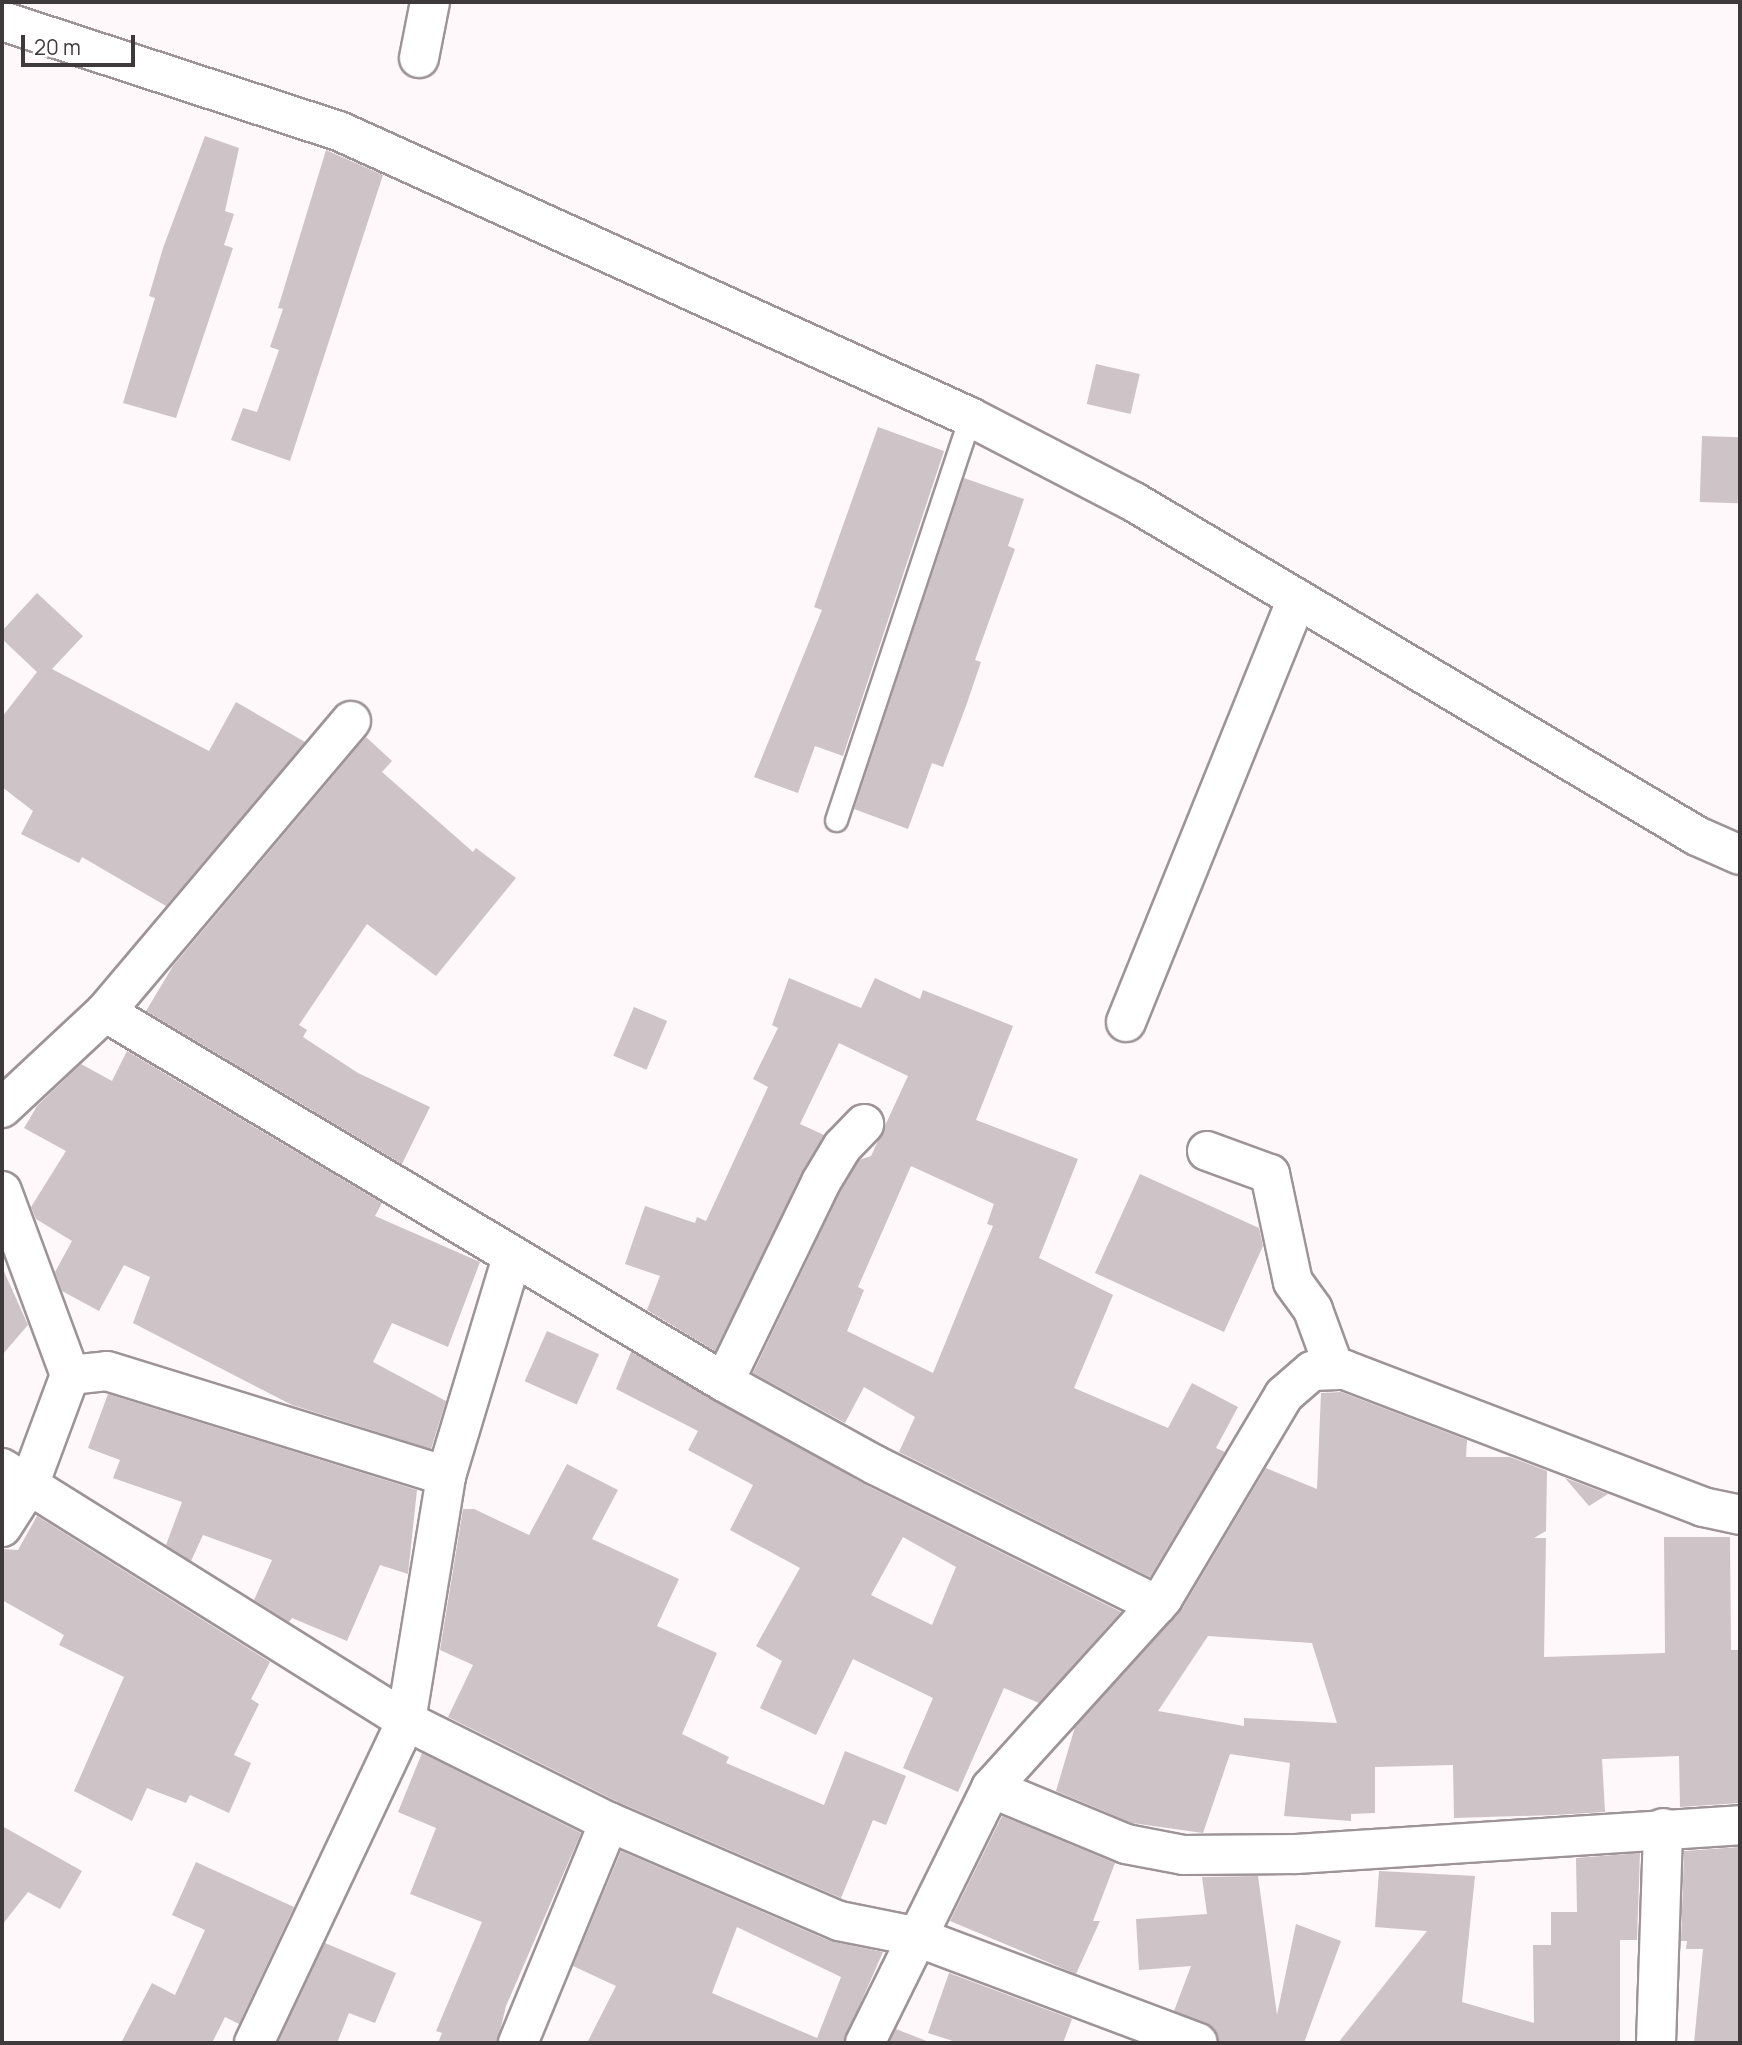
<!DOCTYPE html>
<style>
body{margin:0}
#map{position:relative;width:1742px;height:2045px;overflow:hidden;background:#fef8fa;font-family:Manrope,sans-serif}
div>[style]{position:absolute}
.building>*{inset:0;background:#cec3c7;transform-origin:0 0}
.roads{filter:drop-shadow(2px 0 #9e9497) drop-shadow(-2px 0 #9e9497) drop-shadow(0 2px #9e9497) drop-shadow(0 -2px #9e9497)}
.lane>*{height:21px;margin:-10.5px;padding:0 10.5px;transform-origin:10.5px;border-radius:10.5px;background:#fff}
.street>*{height:38px;margin:-19px;padding:0 19px;transform-origin:19px;border-radius:19px;background:#fff}
span{translate:-50% -50%;white-space:nowrap;text-align:center;line-height:1.15;-webkit-text-stroke:5px #fff;paint-order:stroke}
.frame{position:absolute;inset:0;border:4px solid #3e3a3b;pointer-events:none}
.scale{position:absolute;left:21px;top:35px;width:114px;height:32px;box-sizing:border-box;border:4px solid #3e3a3b;border-top:0;padding-left:9px;font-size:21px;line-height:24px;white-space:nowrap;color:#3e3a3b;-webkit-text-stroke:5px #fff;paint-order:stroke}
</style>
<div id="map">
<div class="building">
<div style="clip-path:polygon(205px 136px,239px 148px,225px 211px,234px 214px,224px 245px,233px 248px,176px 418px,123px 403px,155px 298px,149px 296px,163px 248px)"></div>
<div style="clip-path:polygon(326px 150px,383px 175px,290px 461px,231px 440px,243px 408px,257px 412px,279px 350px,270px 347px,283px 309px,278px 308px)"></div>
<div style="left:1096px;top:364px;width:45px;height:41px;rotate:13deg"></div>
<div style="clip-path:polygon(878px 427px,944px 451px,843px 756px,815px 746px,798px 793px,754px 777px,822px 610px,814px 607px)"></div>
<div style="left:1702px;top:436px;width:38px;height:66px;rotate:2deg"></div>
<div style="clip-path:polygon(964px 478px,1024px 499px,1008px 546px,1015px 549px,975px 660px,981px 662px,966px 706px,943px 767px,932px 763px,908px 829px,854px 809px)"></div>
<div style="clip-path:polygon(37px 593px,83px 636px,52px 669px,209px 751px,236px 702px,305px 742px,166px 906px,82px 857px,79px 863px,21px 834px,33px 811px,2px 787px,2px 717px,37px 672px,2px 639px,2px 631px)"></div>
<div style="clip-path:polygon(366px 737px,392px 761px,382px 772px,473px 852px,476px 848px,516px 878px,436px 976px,367px 924px,299px 1025px,307px 1030px,303px 1037px,358px 1073px,430px 1107px,402px 1164px,146px 1011px,173px 966px)"></div>
<div style="clip-path:polygon(evenodd,789px 978px,861px 1008px,875px 978px,920px 999px,923px 990px,1013px 1026px,976px 1120px,1078px 1159px,1039px 1258px,1113px 1295px,1074px 1388px,1168px 1428px,1192px 1383px,1238px 1407px,1216px 1448px,1225px 1452px,1150px 1577px,899px 1452px,915px 1417px,864px 1387px,845px 1423px,753px 1373px,840px 1192px,859px 1160px,871px 1156px,908px 1076px,839px 1043px,800px 1124px,824px 1135px,715px 1351px,647px 1310px,660px 1276px,625px 1264px,645px 1206px,695px 1223px,697px 1217px,706px 1221px,768px 1087px,753px 1079px,778px 1028px,772px 1025px,789px 978px,911px 1166px,994px 1204px,987px 1224px,993px 1226px,933px 1373px,847px 1331px,864px 1290px,858px 1287px,911px 1166px)"></div>
<div style="left:634px;top:1007px;width:36px;height:53px;rotate:23deg"></div>
<div style="clip-path:polygon(127px 1051px,382px 1203px,375px 1216px,480px 1262px,448px 1347px,392px 1323px,373px 1362px,446px 1401px,431px 1449px,292px 1405px,133px 1323px,150px 1277px,124px 1265px,99px 1311px,62px 1291px,55px 1272px,72px 1241px,36px 1219px,31px 1207px,66px 1151px,24px 1128px,37px 1106px,81px 1064px,112px 1081px)"></div>
<div style="clip-path:polygon(1140px 1174px,1259px 1228px,1263px 1246px,1224px 1332px,1095px 1273px)"></div>
<div style="clip-path:polygon(2px 1267px,28px 1325px,2px 1355px)"></div>
<div style="left:547px;top:1331px;width:57px;height:55px;rotate:24deg"></div>
<div style="clip-path:polygon(evenodd,631px 1352px,864px 1484px,1121px 1612px,1039px 1703px,1004px 1688px,958px 1792px,903px 1768px,933px 1698px,853px 1659px,816px 1735px,760px 1708px,782px 1661px,756px 1646px,800px 1568px,730px 1530px,753px 1485px,688px 1450px,698px 1431px,616px 1389px,631px 1352px,903px 1537px,956px 1567px,932px 1625px,871px 1595px,903px 1537px)"></div>
<div style="clip-path:polygon(evenodd,1341px 1392px,1467px 1440px,1466px 1457px,1510px 1457px,1547px 1471px,1546px 1531px,1534px 1538px,1546px 1538px,1544px 1657px,1665px 1653px,1664px 1537px,1730px 1537px,1731px 1650px,1740px 1650px,1740px 1803px,1680px 1807px,1679px 1756px,1602px 1759px,1605px 1812px,1555px 1815px,1454px 1818px,1453px 1765px,1375px 1767px,1375px 1813px,1351px 1814px,1351px 1821px,1284px 1816px,1290px 1763px,1230px 1754px,1203px 1833px,1132px 1823px,1056px 1791px,1075px 1727px,1182px 1609px,1266px 1468px,1317px 1489px,1321px 1393px,1341px 1392px,1208px 1636px,1312px 1643px,1337px 1723px,1244px 1718px,1244px 1726px,1158px 1711px,1208px 1636px)"></div>
<div style="clip-path:polygon(108px 1394px,417px 1490px,408px 1574px,380px 1565px,347px 1641px,292px 1618px,289px 1622px,254px 1600px,272px 1560px,203px 1535px,191px 1561px,166px 1545px,182px 1502px,113px 1478px,120px 1460px,88px 1448px)"></div>
<div style="clip-path:polygon(567px 1464px,618px 1490px,592px 1539px,679px 1579px,657px 1626px,717px 1653px,682px 1734px,729px 1757px,726px 1763px,824px 1805px,845px 1751px,906px 1776px,886px 1825px,873px 1820px,841px 1898px,618px 1802px,448px 1717px,473px 1665px,440px 1650px,463px 1509px,474px 1509px,529px 1535px)"></div>
<div style="clip-path:polygon(1565px 1478px,1608px 1494px,1589px 1506px)"></div>
<div style="clip-path:polygon(37px 1516px,270px 1662px,251px 1699px,259px 1704px,234px 1755px,251px 1763px,229px 1813px,190px 1795px,186px 1803px,147px 1788px,132px 1821px,74px 1791px,124px 1677px,59px 1645px,64px 1635px,2px 1600px,2px 1549px,18px 1550px)"></div>
<div style="clip-path:polygon(422px 1753px,581px 1833px,506px 2006px,497px 2043px,438px 2043px,442px 2033px,436px 2031px,482px 1922px,410px 1894px,436px 1828px,398px 1812px)"></div>
<div style="clip-path:polygon(1002px 1816px,1115px 1863px,1093px 1921px,1100px 1921px,1076px 1974px,950px 1921px)"></div>
<div style="clip-path:polygon(2px 1826px,82px 1871px,60px 1909px,28px 1892px,2px 1925px)"></div>
<div style="clip-path:polygon(1740px 1847px,1740px 2043px,1694px 2043px,1703px 1949px,1686px 1949px,1687px 1941px,1681px 1941px,1684px 1851px)"></div>
<div style="clip-path:polygon(evenodd,621px 1851px,830px 1941px,883px 1952px,843px 2043px,587px 2043px,616px 1986px,573px 1966px,621px 1851px,737px 1927px,841px 1977px,817px 2038px,712px 1993px,737px 1927px)"></div>
<div style="clip-path:polygon(1640px 1853px,1637px 1940px,1620px 1940px,1620px 2043px,1338px 2043px,1427px 1931px,1375px 1927px,1379px 1871px,1475px 1876px,1462px 2002px,1534px 2023px,1533px 1945px,1551px 1945px,1551px 1912px,1577px 1912px,1576px 1858px)"></div>
<div style="clip-path:polygon(196px 1862px,294px 1907px,239px 2024px,225px 2017px,212px 2043px,121px 2043px,152px 1983px,175px 1995px,205px 1930px,172px 1915px)"></div>
<div style="clip-path:polygon(1258px 1876px,1277px 2015px,1296px 1924px,1341px 1941px,1304px 2043px,1219px 2043px,1214px 2029px,1174px 2011px,1191px 1966px,1139px 1970px,1136px 1919px,1207px 1914px,1202px 1877px)"></div>
<div style="clip-path:polygon(325px 1943px,396px 1973px,375px 2023px,349px 2013px,337px 2043px,278px 2043px)"></div>
<div style="clip-path:polygon(949px 1973px,1072px 2019px,1063px 2043px,959px 2043px,928px 2033px)"></div>
<div style="clip-path:polygon(896px 2029px,929px 2042px,928px 2043px,889px 2043px)"></div>
</div>
<div class="roads">
<div class="lane">
<div style="left:836px;top:820px;width:425px;rotate:-71.6deg"></div>
</div>
<div class="street">
<div style="left:2px;top:21px;width:354px;rotate:18.1deg"></div>
<div style="left:339px;top:131px;width:693px;rotate:24.38deg"></div>
<div style="left:970px;top:417px;width:185px;rotate:27.4deg"></div>
<div style="left:1134px;top:502px;width:655px;rotate:30.68deg"></div>
<div style="left:1697px;top:836px;width:47px;rotate:23.8deg"></div>
<div style="left:419px;top:58px;width:57px;rotate:-78.9deg"></div>
<div style="left:105px;top:1012px;width:721px;rotate:30.87deg"></div>
<div style="left:724px;top:1382px;width:172px;rotate:28.8deg"></div>
<div style="left:875px;top:1465px;width:315px;rotate:26.4deg"></div>
<div style="left:1126px;top:1022px;width:456px;rotate:-68deg"></div>
<div style="left:2px;top:1108px;width:141px;rotate:-43deg"></div>
<div style="left:105px;top:1012px;width:381px;rotate:-49.8deg"></div>
<div style="left:1207px;top:1151px;width:67px;rotate:20.1deg"></div>
<div style="left:1270px;top:1174px;width:110px;rotate:78deg"></div>
<div style="left:1293px;top:1282px;width:34px;rotate:54deg"></div>
<div style="left:1313px;top:1310px;width:64px;rotate:69.9deg"></div>
<div style="left:2px;top:1191px;width:196px;rotate:69.7deg"></div>
<div style="left:70px;top:1375px;width:117px;rotate:110.4deg"></div>
<div style="left:29px;top:1485px;width:445px;rotate:32deg"></div>
<div style="left:406px;top:1721px;width:227px;rotate:26.5deg"></div>
<div style="left:609px;top:1822px;width:250px;rotate:23.3deg"></div>
<div style="left:839px;top:1921px;width:76px;rotate:11.3deg"></div>
<div style="left:914px;top:1936px;width:303px;rotate:20.6deg"></div>
<div style="left:70px;top:1375px;width:37px;rotate:-6deg"></div>
<div style="left:107px;top:1371px;width:355px;rotate:17.2deg"></div>
<div style="left:724px;top:1382px;width:222px;rotate:-64.1deg"></div>
<div style="left:821px;top:1182px;width:41px;rotate:-59deg"></div>
<div style="left:842px;top:1147px;width:32px;rotate:-46deg"></div>
<div style="left:2px;top:1468px;width:32px;rotate:32deg"></div>
<div style="left:29px;top:1485px;width:50px;rotate:122.7deg"></div>
<div style="left:991px;top:1788px;width:256px;rotate:-47.8deg"></div>
<div style="left:1163px;top:1598px;width:236px;rotate:-59.2deg"></div>
<div style="left:1284px;top:1395px;width:37px;rotate:-41deg"></div>
<div style="left:1312px;top:1371px;width:33px;rotate:-2deg"></div>
<div style="left:1345px;top:1370px;width:383px;rotate:20.9deg"></div>
<div style="left:1703px;top:1507px;width:38px;rotate:12deg"></div>
<div style="left:254px;top:2043px;width:356px;rotate:-64.7deg"></div>
<div style="left:406px;top:1721px;width:248px;rotate:-80.7deg"></div>
<div style="left:446px;top:1476px;width:228px;rotate:-73.2deg"></div>
<div style="left:518px;top:2043px;width:239px;rotate:-67.6deg"></div>
<div style="left:865px;top:2043px;width:284px;rotate:-63.7deg"></div>
<div style="left:991px;top:1788px;width:146px;rotate:22.5deg"></div>
<div style="left:1126px;top:1844px;width:58px;rotate:10.9deg"></div>
<div style="left:1183px;top:1855px;width:113px;rotate:-0.5deg"></div>
<div style="left:1296px;top:1854px;width:445px;rotate:-3.7deg"></div>
<div style="left:1656px;top:2043px;width:215px;rotate:-88.1deg"></div>
</div>
</div>
<div class="frame"></div>
<div class="scale">20 m</div>
</div>
